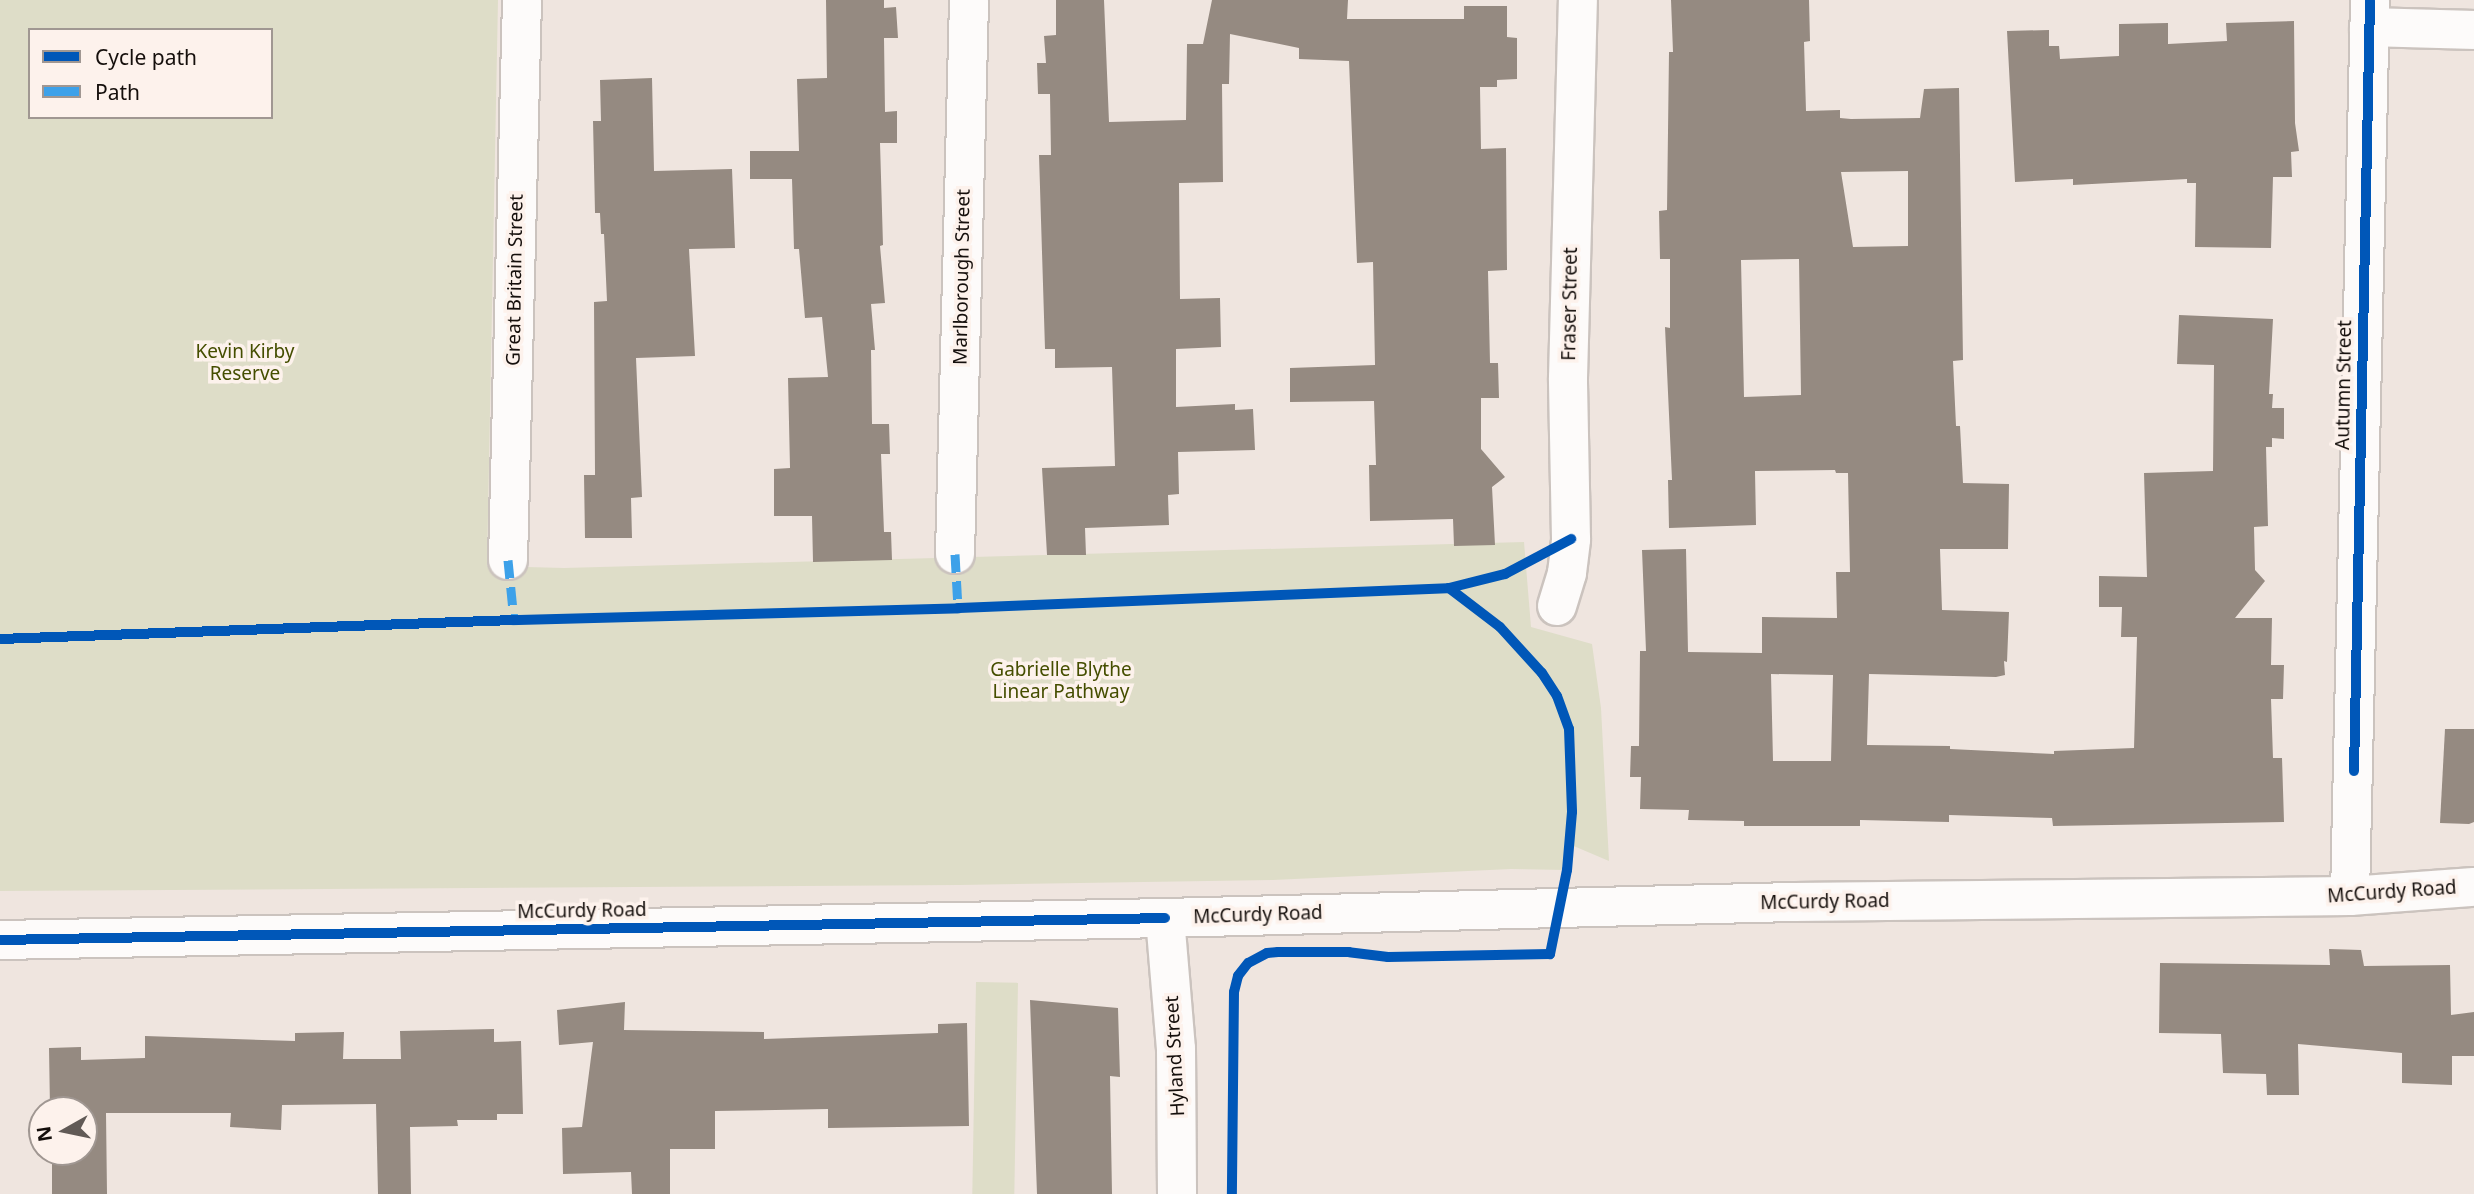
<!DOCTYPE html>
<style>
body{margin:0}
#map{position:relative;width:2474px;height:1194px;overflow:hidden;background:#efe5df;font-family:"Noto Sans",sans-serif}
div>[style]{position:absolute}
.green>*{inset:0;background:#deddc8;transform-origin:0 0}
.building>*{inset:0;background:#958a81}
.roads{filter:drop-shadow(2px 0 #cbc3be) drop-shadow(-2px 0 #cbc3be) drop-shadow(0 2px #cbc3be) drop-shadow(0 -2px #cbc3be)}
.minor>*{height:38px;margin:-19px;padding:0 19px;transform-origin:19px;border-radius:19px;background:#fdfbfa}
.major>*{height:38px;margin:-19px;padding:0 19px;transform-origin:19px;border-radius:19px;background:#fdfbfa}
.quiet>*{height:9px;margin-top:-4.5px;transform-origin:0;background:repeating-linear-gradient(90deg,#3da1e9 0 18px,transparent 0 27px)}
.cycleway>*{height:10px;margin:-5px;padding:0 5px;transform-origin:5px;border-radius:5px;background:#0057b8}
span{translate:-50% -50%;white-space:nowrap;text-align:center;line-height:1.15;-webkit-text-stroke:7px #fdf2ec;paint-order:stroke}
.street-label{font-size:19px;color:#150f0c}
.park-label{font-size:19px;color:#454e00}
.legend{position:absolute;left:28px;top:28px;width:245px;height:91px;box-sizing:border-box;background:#fdf2ec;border:2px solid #a09792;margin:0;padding:9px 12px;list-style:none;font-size:21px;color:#150f0c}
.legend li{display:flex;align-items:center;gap:14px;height:35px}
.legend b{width:35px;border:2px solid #a09792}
.north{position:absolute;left:28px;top:1096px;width:70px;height:70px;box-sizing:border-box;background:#fdf2ec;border:2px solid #a09792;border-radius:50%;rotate:261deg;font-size:19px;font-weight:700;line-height:28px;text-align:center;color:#150f0c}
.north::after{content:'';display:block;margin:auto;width:24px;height:32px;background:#615a56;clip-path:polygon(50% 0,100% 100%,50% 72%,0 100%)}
</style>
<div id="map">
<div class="green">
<div style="clip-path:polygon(evenodd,0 0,498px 0,487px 566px,564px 568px,1524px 542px,1531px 627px,1592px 644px,1601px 708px,1609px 861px,1569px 844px,1567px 870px,1511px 869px,1273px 880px,959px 885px,0 891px,0 0,30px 30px,271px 30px,271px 117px,30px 117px,30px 30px)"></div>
<div style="left:976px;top:982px;width:42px;height:212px;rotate:1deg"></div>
</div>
<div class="building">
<div style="clip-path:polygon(826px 0,884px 0,884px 8px,896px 7px,898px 38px,884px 38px,885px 112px,897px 111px,897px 143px,880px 143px,883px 245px,880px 246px,885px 303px,871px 304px,875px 350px,871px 350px,872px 424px,889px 424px,890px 454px,881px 454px,884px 532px,891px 532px,892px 560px,813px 562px,812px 516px,774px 516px,774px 469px,790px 468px,788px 378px,828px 377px,822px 317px,805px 318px,799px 249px,794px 249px,792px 179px,750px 179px,750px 151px,799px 151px,797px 79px,827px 78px)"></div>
<div style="clip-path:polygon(1056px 0,1104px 0,1109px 122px,1186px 120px,1187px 44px,1203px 44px,1212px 0,1348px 0,1347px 19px,1464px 19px,1464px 6px,1507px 6px,1507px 37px,1517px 38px,1517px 79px,1497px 80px,1497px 87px,1480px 87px,1481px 149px,1506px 148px,1507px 270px,1488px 271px,1490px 363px,1498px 363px,1499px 398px,1481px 398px,1481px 449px,1505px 477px,1492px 487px,1495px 545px,1454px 546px,1453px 519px,1370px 521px,1369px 465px,1376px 465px,1374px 401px,1290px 402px,1290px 368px,1375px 365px,1373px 262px,1357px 263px,1349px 61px,1299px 59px,1299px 48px,1230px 34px,1229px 84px,1222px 84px,1223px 182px,1179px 183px,1180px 299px,1220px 298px,1221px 347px,1176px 349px,1176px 407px,1235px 404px,1235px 410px,1253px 409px,1255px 450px,1178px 452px,1179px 494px,1168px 495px,1169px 525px,1085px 528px,1086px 555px,1047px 555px,1042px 468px,1115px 466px,1112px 367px,1055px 368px,1055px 349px,1045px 349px,1039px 155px,1051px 155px,1050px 94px,1038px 94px,1037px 63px,1046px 63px,1044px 36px,1056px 35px)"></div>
<div style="clip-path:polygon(evenodd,1671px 0,1809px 0,1810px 41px,1804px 42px,1806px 111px,1840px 110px,1840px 118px,1851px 119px,1920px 118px,1924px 89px,1959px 88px,1963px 360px,1953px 361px,1956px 426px,1960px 426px,1963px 483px,2009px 484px,2008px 549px,1940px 549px,1942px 610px,2009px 612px,2007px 662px,2004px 661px,2005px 675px,1996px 677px,1869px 674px,1867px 745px,1950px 746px,1950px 749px,2054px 754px,2054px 751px,2134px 748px,2137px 637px,2121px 637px,2122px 607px,2099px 607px,2099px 576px,2147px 577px,2144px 473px,2213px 471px,2214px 365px,2177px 364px,2179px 315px,2273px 319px,2269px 394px,2273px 394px,2272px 408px,2284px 408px,2284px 439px,2272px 438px,2272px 447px,2266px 447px,2268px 526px,2254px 527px,2255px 570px,2265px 581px,2235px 618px,2272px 618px,2271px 665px,2284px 665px,2283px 699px,2271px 699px,2273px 758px,2282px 758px,2284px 822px,2053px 826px,2052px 818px,1949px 815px,1949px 822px,1860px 820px,1860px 826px,1744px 826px,1744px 821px,1688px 820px,1689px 810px,1640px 809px,1641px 777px,1630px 777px,1631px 746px,1639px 746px,1640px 651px,1646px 651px,1642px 550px,1686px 549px,1688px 652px,1762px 653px,1762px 617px,1837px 618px,1836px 572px,1850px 572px,1848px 473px,1836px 473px,1835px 470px,1755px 471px,1756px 525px,1669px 528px,1668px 480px,1672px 480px,1665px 327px,1670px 328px,1670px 259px,1660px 259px,1659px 211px,1667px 210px,1669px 52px,1673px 52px,1671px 0,1908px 171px,1908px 246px,1853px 247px,1841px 172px,1908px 171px,1671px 0,1799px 259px,1801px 395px,1744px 397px,1741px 260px,1799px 259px,1671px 0,1771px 674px,1833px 675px,1831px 761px,1773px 761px,1771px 674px)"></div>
<div style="clip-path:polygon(2294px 21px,2295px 123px,2299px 151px,2291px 152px,2292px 177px,2273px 177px,2271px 248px,2195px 247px,2196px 183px,2187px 183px,2187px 179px,2073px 185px,2073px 179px,2015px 182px,2007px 31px,2049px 30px,2049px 46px,2059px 46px,2060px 59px,2119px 56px,2119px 24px,2168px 23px,2168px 44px,2227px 41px,2226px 23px)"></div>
<div style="clip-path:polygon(652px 78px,654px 171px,732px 169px,735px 248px,689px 249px,695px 356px,636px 358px,642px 497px,631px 498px,632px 538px,585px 538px,584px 475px,595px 475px,594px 302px,607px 301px,604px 234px,601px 234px,600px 213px,595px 213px,593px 121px,601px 121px,600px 80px)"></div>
<div style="clip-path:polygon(2445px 729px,2474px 729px,2474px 822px,2469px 824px,2440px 823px)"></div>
<div style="clip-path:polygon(2329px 949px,2361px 950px,2364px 966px,2450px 965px,2451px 1015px,2474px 1012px,2474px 1056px,2452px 1056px,2452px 1085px,2402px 1083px,2402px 1053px,2298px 1044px,2299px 1095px,2267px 1095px,2266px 1074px,2223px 1073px,2221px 1034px,2159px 1033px,2160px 963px,2330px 965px)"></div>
<div style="clip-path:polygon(1030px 1000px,1118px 1008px,1120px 1077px,1110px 1076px,1112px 1194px,1037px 1194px)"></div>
<div style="clip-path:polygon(625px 1002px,624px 1030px,764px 1032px,764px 1039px,938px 1033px,938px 1024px,967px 1023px,969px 1126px,828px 1128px,828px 1109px,715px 1111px,715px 1149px,670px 1149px,670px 1194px,632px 1194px,631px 1172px,563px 1174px,562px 1128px,582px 1127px,593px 1042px,559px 1045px,557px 1010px)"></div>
<div style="clip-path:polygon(494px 1029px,494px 1042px,521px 1041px,523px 1114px,497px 1114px,497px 1120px,457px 1120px,458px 1126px,410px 1127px,411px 1194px,378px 1194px,376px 1104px,282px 1105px,281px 1130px,230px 1127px,231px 1113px,106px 1113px,107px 1194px,52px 1194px,52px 1152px,84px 1152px,84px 1110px,50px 1109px,49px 1048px,81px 1047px,81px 1060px,145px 1058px,145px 1036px,295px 1041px,295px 1033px,344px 1032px,343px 1059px,401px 1059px,400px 1031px)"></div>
</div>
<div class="roads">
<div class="minor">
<div style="left:2369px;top:27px;width:105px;rotate:1.6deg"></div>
<div style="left:955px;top:554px;width:554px;rotate:-88.55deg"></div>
<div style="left:508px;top:560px;width:560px;rotate:-88.57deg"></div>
<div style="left:1557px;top:606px;width:34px;rotate:-73deg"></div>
<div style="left:1567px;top:573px;width:34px;rotate:-83deg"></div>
<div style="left:1571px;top:539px;width:161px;rotate:-91.1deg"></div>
<div style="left:1568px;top:378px;width:378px;rotate:-88.5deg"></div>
<div style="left:2350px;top:896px;width:896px;rotate:-88.72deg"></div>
<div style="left:1165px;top:918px;width:629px;rotate:-1.46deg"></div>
<div style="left:1794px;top:902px;width:556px;rotate:-0.62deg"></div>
<div style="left:2350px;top:896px;width:124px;rotate:-4.2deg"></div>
</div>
<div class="major">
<div style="left:0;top:940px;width:1165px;rotate:-1.08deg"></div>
<div style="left:1165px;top:918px;width:131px;rotate:85.2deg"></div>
<div style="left:1176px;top:1049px;width:145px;rotate:89.6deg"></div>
</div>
</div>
<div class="quiet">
<div style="left:955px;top:554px;width:54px;rotate:86.8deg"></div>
<div style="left:508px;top:560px;width:60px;rotate:84.3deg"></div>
</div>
<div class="cycleway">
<div style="left:1449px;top:588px;width:58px;rotate:-14deg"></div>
<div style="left:1505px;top:574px;width:75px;rotate:-27.9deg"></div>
<div style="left:0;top:639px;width:514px;rotate:-2.12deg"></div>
<div style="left:514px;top:620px;width:444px;rotate:-1.5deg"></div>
<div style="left:958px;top:608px;width:491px;rotate:-2.3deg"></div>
<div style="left:1449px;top:588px;width:64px;rotate:37.4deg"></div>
<div style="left:1500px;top:627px;width:62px;rotate:47.6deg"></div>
<div style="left:1542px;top:673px;width:27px;rotate:57deg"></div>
<div style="left:1557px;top:696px;width:35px;rotate:70deg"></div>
<div style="left:1569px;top:729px;width:83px;rotate:87.9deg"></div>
<div style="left:1572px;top:812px;width:58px;rotate:94.9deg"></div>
<div style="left:1567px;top:870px;width:86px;rotate:101.4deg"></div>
<div style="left:1550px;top:954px;width:162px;rotate:178.9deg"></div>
<div style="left:1388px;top:957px;width:39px;rotate:-173deg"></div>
<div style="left:1349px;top:952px;width:71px;rotate:180deg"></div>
<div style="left:1278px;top:952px;width:11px;rotate:175deg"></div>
<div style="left:1267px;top:953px;width:21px;rotate:152deg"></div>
<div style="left:1248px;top:963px;width:16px;rotate:128deg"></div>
<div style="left:1238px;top:976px;width:16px;rotate:104deg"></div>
<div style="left:1234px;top:992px;width:202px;rotate:90.6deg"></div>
<div style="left:2354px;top:771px;width:771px;rotate:-88.81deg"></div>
<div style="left:0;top:940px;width:1165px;rotate:-1.08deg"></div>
</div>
<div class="street-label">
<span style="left:962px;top:277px;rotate:-89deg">Marlborough Street</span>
<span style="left:515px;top:280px;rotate:-89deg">Great Britain Street</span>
<span style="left:1570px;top:304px;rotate:-89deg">Fraser Street</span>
<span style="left:2344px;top:385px;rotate:-89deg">Autumn Street</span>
<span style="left:2392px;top:892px;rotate:-4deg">McCurdy Road</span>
<span style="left:1825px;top:902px;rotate:-1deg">McCurdy Road</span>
<span style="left:582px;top:911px;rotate:-1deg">McCurdy Road</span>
<span style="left:1258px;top:915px;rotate:-2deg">McCurdy Road</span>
<span style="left:1175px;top:1056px;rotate:-93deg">Hyland Street</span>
</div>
<div class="park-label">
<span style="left:245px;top:363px">Kevin Kirby<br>Reserve</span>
<span style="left:1061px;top:681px">Gabrielle Blythe<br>Linear Pathway</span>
</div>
<ul class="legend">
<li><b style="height:9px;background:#0057b8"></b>Cycle path</li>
<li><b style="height:9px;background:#3da1e9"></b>Path</li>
</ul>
<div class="north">N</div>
</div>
